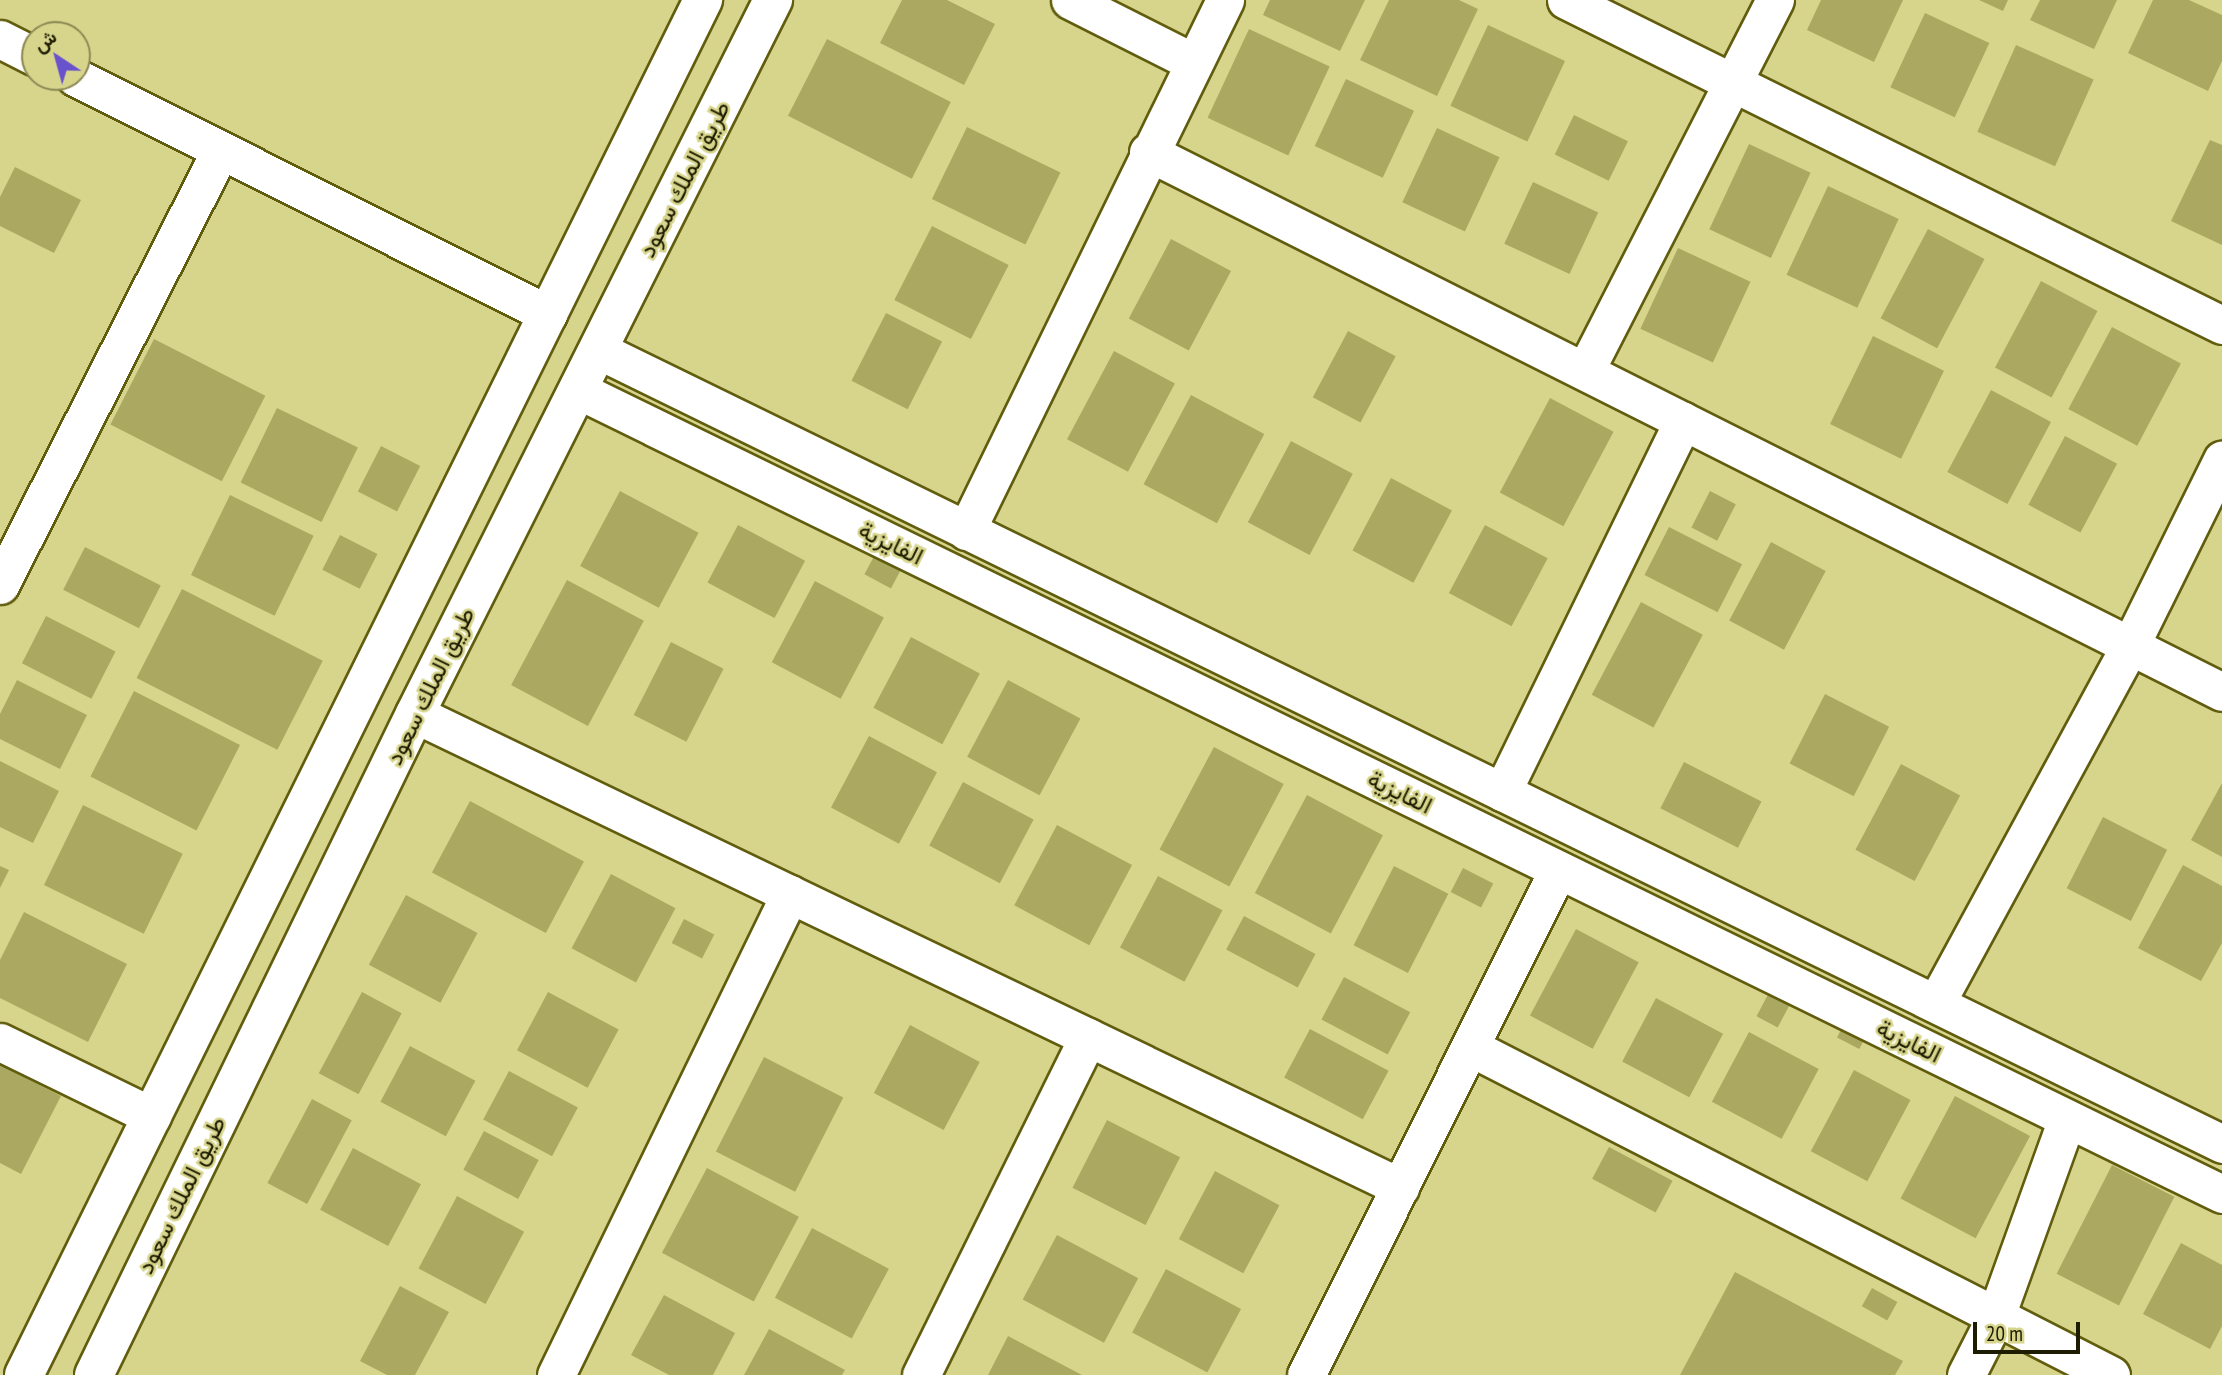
<!DOCTYPE html>
<meta charset="utf-8">
<style>
body{margin:0}
#map{position:relative;width:2222px;height:1375px;overflow:hidden;background:#d7d58c;font-family:"PT Sans Narrow",Vazirmatn,sans-serif}
div>[style]{position:absolute}
.building>*{inset:0;background:#aba961;transform-origin:0 0}
.roads{filter:drop-shadow(2px 0 #615d0e) drop-shadow(-2px 0 #615d0e) drop-shadow(0 2px #615d0e) drop-shadow(0 -2px #615d0e)}
.minor>*{height:37px;margin:-18.5px;padding:0 18.5px;transform-origin:18.5px;border-radius:18.5px;background:#fff}
.major>*{height:38px;margin:-19px;padding:0 19px;transform-origin:19px;border-radius:19px;background:#fff}
span{translate:-50% -50%;white-space:nowrap;text-align:center;line-height:1.15;-webkit-text-stroke:5px #d7d58c;paint-order:stroke}
.street-label{font-size:24px;color:#1e1c00}
.north{position:absolute;left:21px;top:21px;width:70px;height:70px;box-sizing:border-box;background:#d7d58c;border:2px solid #8d8b54;border-radius:50%;rotate:324deg;font-size:19px;font-weight:700;line-height:28px;text-align:center;color:#1e1c00}
.north::after{content:'';display:block;margin:auto;width:24px;height:32px;background:#6953cc;clip-path:polygon(50% 0,100% 100%,50% 72%,0 100%)}
.scale{position:absolute;left:1973px;top:1322px;width:107px;height:32px;box-sizing:border-box;border:4px solid #1e1c00;border-top:0;padding-left:9px;font-size:21px;line-height:24px;white-space:nowrap;color:#1e1c00;-webkit-text-stroke:5px #d7d58c;paint-order:stroke}
</style>
<div id="map">
<div class="building">
<div style="clip-path:polygon(902px 0,947px 0,995px 24px,964px 85px,880px 43px)"></div>
<div style="clip-path:polygon(1270px 0,1365px 0,1340px 51px,1263px 15px)"></div>
<div style="clip-path:polygon(1389px 0,1459px 0,1478px 9px,1437px 96px,1360px 60px)"></div>
<div style="clip-path:polygon(1821px 0,1903px 0,1874px 62px,1807px 30px)"></div>
<div style="clip-path:polygon(1979px 0,2008px 0,2003px 11px)"></div>
<div style="clip-path:polygon(2040px 0,2117px 0,2094px 49px,2030px 20px)"></div>
<div style="clip-path:polygon(2153px 0,2189px 0,2222px 15px,2222px 61px,2208px 91px,2128px 53px)"></div>
<div style="left:1925px;top:13px;width:71px;height:82px;rotate:25deg"></div>
<div style="left:1488px;top:25px;width:85px;height:89px;rotate:25deg"></div>
<div style="left:1249px;top:29px;width:89px;height:98px;rotate:25deg"></div>
<div style="left:827px;top:39px;width:139px;height:86px;rotate:27deg"></div>
<div style="left:2016px;top:45px;width:85px;height:95px;rotate:24deg"></div>
<div style="left:1346px;top:79px;width:75px;height:74px;rotate:25deg"></div>
<div style="left:1574px;top:115px;width:60px;height:44px;rotate:26deg"></div>
<div style="left:967px;top:127px;width:104px;height:80px;rotate:26deg"></div>
<div style="left:1437px;top:128px;width:69px;height:82px;rotate:25deg"></div>
<div style="clip-path:polygon(2210px 140px,2222px 145px,2222px 245px,2171px 221px)"></div>
<div style="left:1749px;top:144px;width:68px;height:94px;rotate:25deg"></div>
<div style="clip-path:polygon(15px 167px,81px 200px,54px 253px,0 226px,0 197px)"></div>
<div style="left:1533px;top:182px;width:72px;height:68px;rotate:25deg"></div>
<div style="left:1828px;top:186px;width:78px;height:98px;rotate:25deg"></div>
<div style="left:932px;top:226px;width:86px;height:83px;rotate:27deg"></div>
<div style="left:1928px;top:229px;width:64px;height:101px;rotate:28deg"></div>
<div style="left:1171px;top:239px;width:68px;height:90px;rotate:28deg"></div>
<div style="left:1678px;top:248px;width:80px;height:89px;rotate:25deg"></div>
<div style="left:2041px;top:281px;width:64px;height:98px;rotate:28deg"></div>
<div style="left:886px;top:313px;width:63px;height:76px;rotate:27deg"></div>
<div style="left:2112px;top:327px;width:78px;height:93px;rotate:28deg"></div>
<div style="left:1348px;top:331px;width:54px;height:75px;rotate:28deg"></div>
<div style="left:1873px;top:336px;width:79px;height:98px;rotate:26deg"></div>
<div style="left:154px;top:339px;width:125px;height:96px;rotate:27deg"></div>
<div style="left:1114px;top:351px;width:69px;height:100px;rotate:28deg"></div>
<div style="left:1991px;top:390px;width:68px;height:93px;rotate:28deg"></div>
<div style="left:1191px;top:395px;width:83px;height:101px;rotate:28deg"></div>
<div style="left:1550px;top:398px;width:72px;height:107px;rotate:28deg"></div>
<div style="left:277px;top:408px;width:90px;height:83px;rotate:26deg"></div>
<div style="left:2065px;top:436px;width:59px;height:78px;rotate:28deg"></div>
<div style="left:1291px;top:441px;width:70px;height:92px;rotate:28deg"></div>
<div style="left:381px;top:446px;width:44px;height:51px;rotate:27deg"></div>
<div style="left:1391px;top:478px;width:69px;height:82px;rotate:28deg"></div>
<div style="left:620px;top:491px;width:89px;height:85px;rotate:28deg"></div>
<div style="left:1710px;top:491px;width:29px;height:41px;rotate:27deg"></div>
<div style="left:230px;top:495px;width:93px;height:89px;rotate:26deg"></div>
<div style="left:738px;top:525px;width:76px;height:65px;rotate:28deg"></div>
<div style="left:1485px;top:525px;width:71px;height:77px;rotate:28deg"></div>
<div style="left:1669px;top:527px;width:82px;height:54px;rotate:27deg"></div>
<div style="left:340px;top:535px;width:42px;height:39px;rotate:27deg"></div>
<div style="left:1771px;top:542px;width:62px;height:89px;rotate:28deg"></div>
<div style="left:85px;top:547px;width:85px;height:48px;rotate:27deg"></div>
<div style="left:879px;top:547px;width:30px;height:31px;rotate:28deg"></div>
<div style="left:567px;top:580px;width:87px;height:119px;rotate:28deg"></div>
<div style="left:815px;top:581px;width:78px;height:92px;rotate:28deg"></div>
<div style="left:182px;top:589px;width:158px;height:100px;rotate:27deg"></div>
<div style="left:1641px;top:602px;width:70px;height:105px;rotate:28deg"></div>
<div style="left:46px;top:616px;width:78px;height:53px;rotate:27deg"></div>
<div style="left:911px;top:637px;width:78px;height:80px;rotate:28deg"></div>
<div style="left:671px;top:642px;width:59px;height:82px;rotate:27deg"></div>
<div style="clip-path:polygon(17px 680px,87px 715px,60px 769px,0 739px,0 714px)"></div>
<div style="left:1008px;top:680px;width:82px;height:87px;rotate:28deg"></div>
<div style="left:134px;top:691px;width:119px;height:96px;rotate:27deg"></div>
<div style="left:1825px;top:694px;width:72px;height:78px;rotate:27deg"></div>
<div style="left:869px;top:736px;width:77px;height:81px;rotate:28deg"></div>
<div style="left:1214px;top:747px;width:79px;height:116px;rotate:28deg"></div>
<div style="clip-path:polygon(0 761px,59px 791px,33px 843px,0 827px)"></div>
<div style="left:1684px;top:762px;width:87px;height:52px;rotate:27deg"></div>
<div style="left:1901px;top:764px;width:67px;height:97px;rotate:28deg"></div>
<div style="left:963px;top:782px;width:80px;height:72px;rotate:28deg"></div>
<div style="clip-path:polygon(2222px 783px,2222px 857px,2191px 840px)"></div>
<div style="left:1307px;top:795px;width:86px;height:111px;rotate:28deg"></div>
<div style="left:470px;top:801px;width:129px;height:81px;rotate:28deg"></div>
<div style="left:83px;top:805px;width:111px;height:89px;rotate:26deg"></div>
<div style="left:2103px;top:817px;width:72px;height:80px;rotate:27deg"></div>
<div style="left:1057px;top:825px;width:85px;height:91px;rotate:28deg"></div>
<div style="clip-path:polygon(2183px 865px,2222px 886px,2222px 943px,2201px 981px,2138px 948px)"></div>
<div style="clip-path:polygon(0 866px,9px 870px,0 888px)"></div>
<div style="left:1394px;top:866px;width:61px;height:89px;rotate:27deg"></div>
<div style="left:1463px;top:868px;width:34px;height:27px;rotate:27deg"></div>
<div style="left:611px;top:874px;width:73px;height:84px;rotate:28deg"></div>
<div style="left:1158px;top:876px;width:73px;height:81px;rotate:28deg"></div>
<div style="left:406px;top:895px;width:81px;height:79px;rotate:28deg"></div>
<div style="clip-path:polygon(24px 912px,127px 964px,88px 1042px,0 998px,0 960px)"></div>
<div style="left:1244px;top:916px;width:81px;height:38px;rotate:28deg"></div>
<div style="left:684px;top:919px;width:34px;height:27px;rotate:27deg"></div>
<div style="left:1576px;top:929px;width:71px;height:98px;rotate:28deg"></div>
<div style="left:1344px;top:977px;width:75px;height:48px;rotate:28deg"></div>
<div style="left:1772px;top:987px;width:24px;height:33px;rotate:28deg"></div>
<div style="left:362px;top:992px;width:45px;height:92px;rotate:28deg"></div>
<div style="left:548px;top:992px;width:80px;height:66px;rotate:28deg"></div>
<div style="left:1656px;top:998px;width:76px;height:72px;rotate:28deg"></div>
<div style="left:1847px;top:1018px;width:25px;height:22px;rotate:27deg"></div>
<div style="left:910px;top:1025px;width:79px;height:77px;rotate:28deg"></div>
<div style="left:1310px;top:1029px;width:89px;height:55px;rotate:28deg"></div>
<div style="left:1749px;top:1032px;width:79px;height:79px;rotate:28deg"></div>
<div style="left:410px;top:1046px;width:74px;height:63px;rotate:28deg"></div>
<div style="left:764px;top:1057px;width:89px;height:106px;rotate:27deg"></div>
<div style="clip-path:polygon(0 1065px,61px 1096px,21px 1174px,0 1163px)"></div>
<div style="left:1854px;top:1070px;width:64px;height:92px;rotate:28deg"></div>
<div style="left:509px;top:1071px;width:78px;height:55px;rotate:28deg"></div>
<div style="left:1955px;top:1096px;width:85px;height:116px;rotate:28deg"></div>
<div style="left:312px;top:1099px;width:45px;height:95px;rotate:28deg"></div>
<div style="left:1107px;top:1120px;width:82px;height:76px;rotate:27deg"></div>
<div style="left:484px;top:1131px;width:62px;height:44px;rotate:28deg"></div>
<div style="left:1609px;top:1147px;width:72px;height:36px;rotate:28deg"></div>
<div style="left:353px;top:1148px;width:77px;height:70px;rotate:28deg"></div>
<div style="left:2112px;top:1165px;width:70px;height:122px;rotate:27deg"></div>
<div style="left:707px;top:1168px;width:104px;height:96px;rotate:28deg"></div>
<div style="left:1215px;top:1171px;width:73px;height:77px;rotate:28deg"></div>
<div style="left:457px;top:1196px;width:76px;height:82px;rotate:28deg"></div>
<div style="left:812px;top:1228px;width:87px;height:79px;rotate:28deg"></div>
<div style="left:1057px;top:1235px;width:92px;height:73px;rotate:28deg"></div>
<div style="clip-path:polygon(2181px 1243px,2222px 1265px,2222px 1326px,2210px 1349px,2143px 1314px)"></div>
<div style="left:1166px;top:1269px;width:85px;height:72px;rotate:28deg"></div>
<div style="clip-path:polygon(1735px 1272px,1903px 1361px,1895px 1375px,1680px 1375px)"></div>
<div style="clip-path:polygon(400px 1286px,449px 1312px,415px 1375px,387px 1375px,360px 1361px)"></div>
<div style="left:1872px;top:1288px;width:29px;height:21px;rotate:29deg"></div>
<div style="clip-path:polygon(664px 1295px,735px 1333px,713px 1375px,669px 1375px,631px 1355px)"></div>
<div style="clip-path:polygon(769px 1329px,845px 1370px,842px 1375px,744px 1375px)"></div>
<div style="clip-path:polygon(1008px 1336px,1082px 1375px,988px 1375px)"></div>
</div>
<div class="roads">
<div class="minor">
<div style="left:1070px;top:0;width:138px;rotate:26.8deg"></div>
<div style="left:1566px;top:0;width:732px;rotate:26.36deg"></div>
<div style="left:0;top:39px;width:39px;rotate:27deg"></div>
<div style="left:75px;top:77px;width:529px;rotate:26.61deg"></div>
<div style="left:1148px;top:152px;width:1202px;rotate:26.69deg"></div>
<div style="left:598px;top:350px;width:1808px;rotate:26.05deg"></div>
<div style="left:1585px;top:371px;width:417px;rotate:-62.9deg"></div>
<div style="left:578px;top:390px;width:1830px;rotate:26.06deg"></div>
<div style="left:966px;top:531px;width:591px;rotate:-64deg"></div>
<div style="left:0;top:585px;width:488px;rotate:-63.1deg"></div>
<div style="left:415px;top:714px;width:1093px;rotate:25.65deg"></div>
<div style="left:1502px;top:792px;width:413px;rotate:-64deg"></div>
<div style="left:1936px;top:1003px;width:406px;rotate:-61.5deg"></div>
<div style="left:2130px;top:646px;width:208px;rotate:-63.7deg"></div>
<div style="left:0;top:1042px;width:169px;rotate:26deg"></div>
<div style="left:1470px;top:1047px;width:720px;rotate:27.1deg"></div>
<div style="left:556px;top:1375px;width:535px;rotate:-64.06deg"></div>
<div style="left:921px;top:1375px;width:377px;rotate:-63.7deg"></div>
<div style="left:1306px;top:1375px;width:564px;rotate:-63.48deg"></div>
<div style="left:1966px;top:1375px;width:66px;rotate:-63deg"></div>
<div style="left:1996px;top:1316px;width:209px;rotate:-70.2deg"></div>
</div>
<div class="major">
<div style="left:24px;top:1375px;width:1534px;rotate:-63.72deg"></div>
<div style="left:94px;top:1375px;width:735px;rotate:-64.1deg"></div>
<div style="left:415px;top:714px;width:799px;rotate:-63.37deg"></div>
</div>
</div>
<div class="street-label">
<span style="left:684px;top:179px;rotate:-63deg">طريق الملك سعود</span>
<span style="left:891px;top:543px;rotate:26deg">الفايزية</span>
<span style="left:430px;top:686px;rotate:-64deg">طريق الملك سعود</span>
<span style="left:1400px;top:792px;rotate:26deg">الفايزية</span>
<span style="left:1909px;top:1041px;rotate:26deg">الفايزية</span>
<span style="left:181px;top:1195px;rotate:-64deg">طريق الملك سعود</span>
</div>
<div class="north">ش</div>
<div class="scale">20 m</div>
</div>
